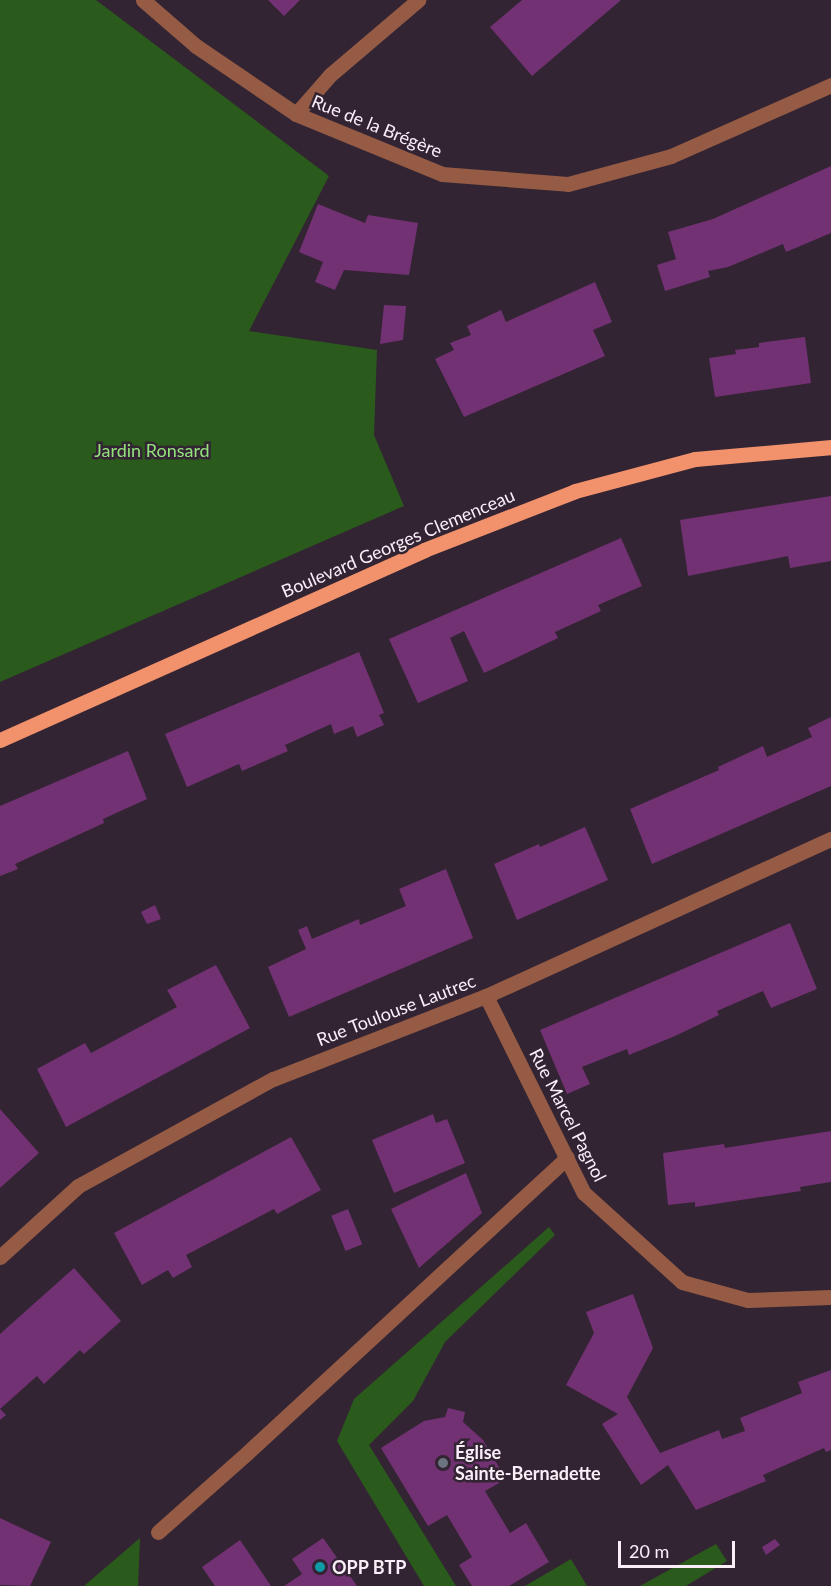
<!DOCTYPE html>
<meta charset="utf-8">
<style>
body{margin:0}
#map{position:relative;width:831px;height:1586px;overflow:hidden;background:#332433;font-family:Lato,sans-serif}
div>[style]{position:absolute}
.green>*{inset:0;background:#2a5a1c}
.building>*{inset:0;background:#723172;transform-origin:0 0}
.minor>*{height:15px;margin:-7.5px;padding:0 7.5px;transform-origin:7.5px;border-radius:7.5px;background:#955b45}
.major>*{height:15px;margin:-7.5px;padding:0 7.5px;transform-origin:7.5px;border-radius:7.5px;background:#f1926c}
.dots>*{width:16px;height:16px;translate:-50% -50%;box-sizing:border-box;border:3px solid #332433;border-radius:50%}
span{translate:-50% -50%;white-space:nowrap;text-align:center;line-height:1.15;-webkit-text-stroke:5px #332433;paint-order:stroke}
.street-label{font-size:18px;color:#faeff9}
.park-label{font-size:18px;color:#93e37d}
.poi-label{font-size:18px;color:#faeff9;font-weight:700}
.left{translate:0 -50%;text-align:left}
.scale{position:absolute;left:618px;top:1541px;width:117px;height:27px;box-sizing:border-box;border:3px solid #faeff9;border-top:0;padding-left:8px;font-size:18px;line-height:21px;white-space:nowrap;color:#faeff9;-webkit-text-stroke:4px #332433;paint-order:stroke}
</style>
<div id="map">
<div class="green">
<div style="clip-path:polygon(0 0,96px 0,329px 176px,249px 331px,377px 350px,374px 435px,404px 506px,0 682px)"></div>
<div style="clip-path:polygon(549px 1227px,555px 1235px,445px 1342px,413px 1401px,369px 1445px,456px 1586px,424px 1586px,337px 1441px,354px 1399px)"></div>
<div style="clip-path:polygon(140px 1538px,138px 1586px,84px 1586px)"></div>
<div style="clip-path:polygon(716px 1544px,727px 1561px,686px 1586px,640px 1586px)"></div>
<div style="clip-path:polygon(571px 1559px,587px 1586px,525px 1586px)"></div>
</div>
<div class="building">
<div style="clip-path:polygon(268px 0,300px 0,284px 16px)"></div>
<div style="clip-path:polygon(522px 0,621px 0,532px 76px,490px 27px)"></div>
<div style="clip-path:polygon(831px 166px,831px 233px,786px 252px,783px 244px,728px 267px,708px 271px,710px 277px,665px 291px,657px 265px,676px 259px,668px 232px,713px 219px)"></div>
<div style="clip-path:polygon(318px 204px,365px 223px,368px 215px,418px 223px,409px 275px,344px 270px,335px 290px,315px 282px,323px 262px,299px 252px)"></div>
<div style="clip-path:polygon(595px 282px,612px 322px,593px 330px,605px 356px,464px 417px,435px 359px,454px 350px,450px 343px,471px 335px,467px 326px,501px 310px,506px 322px)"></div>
<div style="clip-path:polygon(384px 305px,406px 306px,403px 340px,380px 344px)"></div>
<div style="clip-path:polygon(805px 337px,811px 383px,715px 397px,709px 358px,736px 354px,735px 350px,759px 347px,759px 343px)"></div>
<div style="clip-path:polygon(831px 496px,831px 561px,790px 568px,788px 556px,688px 576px,680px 520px)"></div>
<div style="clip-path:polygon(621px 538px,642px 586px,598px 605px,601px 611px,555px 632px,558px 638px,484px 673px,464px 631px,450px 638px,468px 681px,418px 703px,389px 639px)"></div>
<div style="clip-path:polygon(359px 652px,384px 713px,379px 715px,384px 725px,357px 737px,353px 726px,334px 734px,331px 724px,285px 745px,288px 751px,242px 771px,239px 764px,187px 787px,165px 734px)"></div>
<div style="clip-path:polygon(831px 717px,831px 786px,652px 864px,630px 809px,719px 770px,718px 767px,763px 746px,767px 757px,812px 737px,808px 728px)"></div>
<div style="clip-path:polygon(128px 751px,147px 799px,103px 819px,104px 823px,15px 864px,18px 869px,0 876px,0 806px)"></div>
<div style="clip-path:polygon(585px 827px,608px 880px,517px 920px,494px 864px,539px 844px,540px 847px)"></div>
<div style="clip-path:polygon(446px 869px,473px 938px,289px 1017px,268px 967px,306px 949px,298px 930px,307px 926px,312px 939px,359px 919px,360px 925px,406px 906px,399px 889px)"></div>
<div style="clip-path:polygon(155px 905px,161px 919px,147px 924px,141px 912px)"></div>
<div style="clip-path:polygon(790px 923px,817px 989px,771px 1008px,763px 991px,717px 1011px,719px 1015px,675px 1036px,629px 1055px,627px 1049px,582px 1067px,590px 1084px,567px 1094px,540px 1030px)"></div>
<div style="clip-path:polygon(216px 965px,250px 1028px,66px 1127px,37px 1069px,85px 1043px,91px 1053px,177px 1007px,167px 990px)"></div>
<div style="clip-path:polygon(0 1109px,39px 1153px,0 1188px)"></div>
<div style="clip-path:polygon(433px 1114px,436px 1123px,447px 1119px,465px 1163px,394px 1193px,372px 1140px)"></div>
<div style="clip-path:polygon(831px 1131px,831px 1182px,800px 1187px,801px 1191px,695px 1207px,695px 1202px,668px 1205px,663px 1153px,724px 1144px,725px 1148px)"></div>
<div style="clip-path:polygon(291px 1137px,321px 1190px,277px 1214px,274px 1209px,186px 1255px,192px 1267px,173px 1278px,168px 1270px,142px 1285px,114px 1233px)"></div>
<div style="clip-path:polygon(466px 1173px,482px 1213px,419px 1268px,391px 1209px)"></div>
<div style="left:348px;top:1209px;width:38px;height:18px;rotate:68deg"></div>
<div style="clip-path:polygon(74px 1268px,121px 1321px,84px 1354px,80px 1350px,44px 1384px,37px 1376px,0 1409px,6px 1415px,0 1420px,0 1334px)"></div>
<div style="clip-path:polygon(633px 1294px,653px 1348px,627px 1397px,660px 1453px,719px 1430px,722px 1439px,745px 1431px,740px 1418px,802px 1393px,798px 1382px,831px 1370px,831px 1450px,826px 1452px,824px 1448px,763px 1475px,766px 1481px,696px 1510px,668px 1465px,641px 1485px,602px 1424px,618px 1414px,566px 1385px,594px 1333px,586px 1312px)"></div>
<div style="clip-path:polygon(448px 1408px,465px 1412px,463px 1422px,483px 1440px,506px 1479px,485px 1491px,510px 1533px,526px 1523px,549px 1562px,509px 1586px,472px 1586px,459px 1565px,472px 1557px,447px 1515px,428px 1526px,381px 1448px,424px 1421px,445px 1417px)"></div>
<div style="clip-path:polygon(0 1518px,51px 1542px,30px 1586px,0 1585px)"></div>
<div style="clip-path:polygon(323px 1538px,357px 1586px,284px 1586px,302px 1574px,292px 1559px)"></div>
<div style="clip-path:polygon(775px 1539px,780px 1545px,766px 1555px,762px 1547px)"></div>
<div style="clip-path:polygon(240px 1540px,271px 1586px,215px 1586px,202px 1567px)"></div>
</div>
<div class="minor">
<div style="left:143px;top:0;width:70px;rotate:41deg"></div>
<div style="left:196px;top:46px;width:121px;rotate:34.2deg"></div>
<div style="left:296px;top:114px;width:158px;rotate:22.3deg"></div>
<div style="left:442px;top:174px;width:126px;rotate:4.5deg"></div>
<div style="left:568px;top:184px;width:107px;rotate:-15.2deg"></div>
<div style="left:671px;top:156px;width:175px;rotate:-23.9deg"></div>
<div style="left:296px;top:114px;width:52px;rotate:-48.9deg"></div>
<div style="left:330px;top:75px;width:116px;rotate:-40.4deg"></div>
<div style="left:486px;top:996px;width:220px;rotate:63.6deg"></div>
<div style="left:584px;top:1193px;width:132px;rotate:42.2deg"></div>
<div style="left:682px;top:1282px;width:68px;rotate:15.3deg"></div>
<div style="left:748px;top:1300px;width:83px;rotate:-2.1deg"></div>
<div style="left:0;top:1257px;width:105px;rotate:-42.3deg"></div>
<div style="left:78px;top:1186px;width:222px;rotate:-28.8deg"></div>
<div style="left:273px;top:1079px;width:229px;rotate:-21.3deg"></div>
<div style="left:486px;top:996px;width:379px;rotate:-24.5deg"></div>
<div style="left:158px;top:1532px;width:120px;rotate:-41.6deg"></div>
<div style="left:248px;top:1452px;width:434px;rotate:-42.7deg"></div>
</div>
<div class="major">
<div style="left:0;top:740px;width:465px;rotate:-24.1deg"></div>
<div style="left:424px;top:550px;width:162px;rotate:-21.3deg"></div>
<div style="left:575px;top:491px;width:124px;rotate:-14.9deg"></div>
<div style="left:695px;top:459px;width:137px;rotate:-5deg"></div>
</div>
<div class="dots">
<div style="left:443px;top:1463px;background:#6b7280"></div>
<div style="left:320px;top:1567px;background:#0f9aa8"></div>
</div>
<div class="street-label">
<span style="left:377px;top:126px;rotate:22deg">Rue de la Brégère</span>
<span style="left:398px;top:543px;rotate:-23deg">Boulevard Georges Clemenceau</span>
<span style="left:396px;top:1010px;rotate:-21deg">Rue Toulouse Lautrec</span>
<span style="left:568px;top:1115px;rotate:63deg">Rue Marcel Pagnol</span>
</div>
<div class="park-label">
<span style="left:152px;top:450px">Jardin Ronsard</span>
</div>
<div class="poi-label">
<span class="left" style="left:455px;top:1463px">Église<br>Sainte-Bernadette</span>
<span class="left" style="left:332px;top:1567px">OPP BTP</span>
</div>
<div class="scale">20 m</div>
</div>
